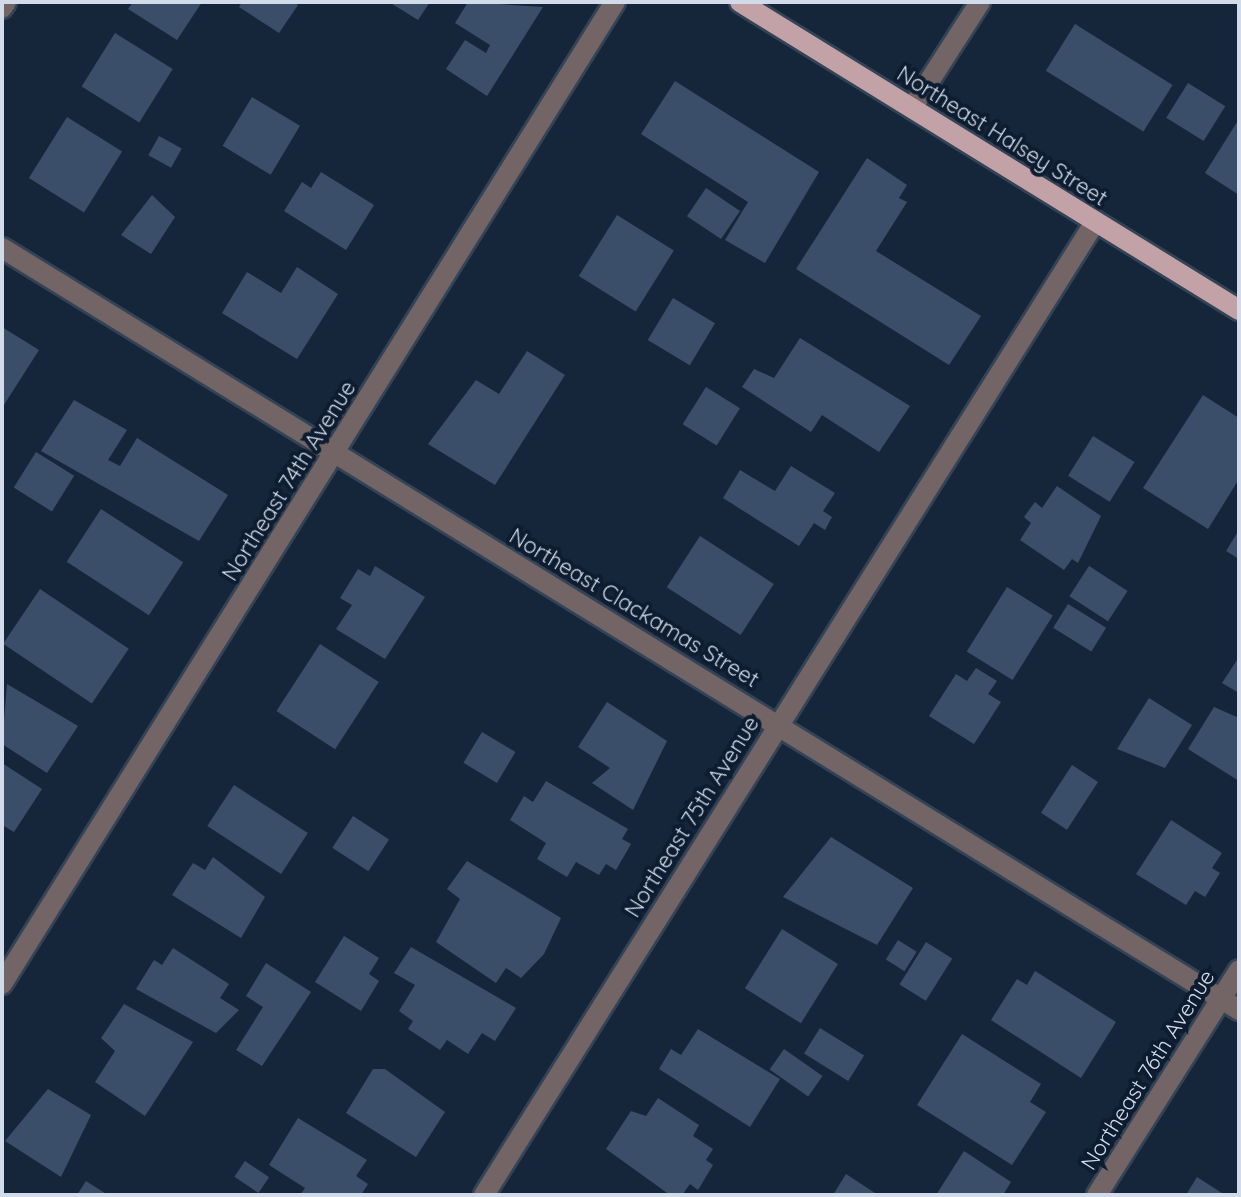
<!DOCTYPE html>
<style>
body{margin:0}
#map{position:relative;width:1241px;height:1197px;overflow:hidden;background:#16263a;font-family:Quicksand,sans-serif}
div>[style]{position:absolute}
.building>*{inset:0;background:#3b4e69;transform-origin:0 0}
.roads{filter:drop-shadow(2px 0 #344356) drop-shadow(-2px 0 #344356) drop-shadow(0 2px #344356) drop-shadow(0 -2px #344356)}
.minor>*{height:20px;margin:-10px;padding:0 10px;transform-origin:10px;border-radius:10px;background:#736465}
.major>*{height:20px;margin:-10px;padding:0 10px;transform-origin:10px;border-radius:10px;background:#c2a2a6}
span{translate:-50% -50%;white-space:nowrap;text-align:center;line-height:1.15;-webkit-text-stroke:8px #0d1c30;paint-order:stroke}
.street-label{font-size:22px;color:#d1dbe9}
.frame{position:absolute;inset:0;border:4px solid #d1dbe9;pointer-events:none}
</style>
<div id="map">
<div class="building">
<div style="clip-path:polygon(133px 2px,202px 2px,177px 40px,128px 9px)"></div>
<div style="clip-path:polygon(242px 2px,294px 2px,298px 5px,279px 33px,239px 7px)"></div>
<div style="clip-path:polygon(389px 2px,430px 2px,418px 20px)"></div>
<div style="clip-path:polygon(468px 2px,543px 7px,487px 96px,446px 69px,465px 40px,486px 53px,490px 45px,455px 23px)"></div>
<div style="left:1075px;top:24px;width:115px;height:55px;rotate:32deg"></div>
<div style="left:115px;top:33px;width:68px;height:63px;rotate:32deg"></div>
<div style="clip-path:polygon(675px 81px,819px 172px,765px 263px,725px 240px,748px 202px,641px 134px)"></div>
<div style="left:1188px;top:83px;width:44px;height:41px;rotate:32deg"></div>
<div style="left:252px;top:97px;width:56px;height:57px;rotate:31deg"></div>
<div style="left:67px;top:117px;width:65px;height:72px;rotate:32deg"></div>
<div style="clip-path:polygon(1239px 119px,1239px 195px,1205px 173px)"></div>
<div style="left:159px;top:136px;width:26px;height:22px;rotate:29deg"></div>
<div style="clip-path:polygon(867px 158px,907px 185px,899px 198px,907px 202px,876px 251px,981px 316px,949px 365px,796px 269px)"></div>
<div style="clip-path:polygon(321px 172px,374px 205px,346px 250px,284px 211px,302px 182px,311px 188px)"></div>
<div style="left:706px;top:188px;width:41px;height:34px;rotate:34deg"></div>
<div style="clip-path:polygon(152px 195px,175px 217px,151px 254px,121px 235px)"></div>
<div style="left:617px;top:215px;width:67px;height:72px;rotate:32deg"></div>
<div style="clip-path:polygon(297px 267px,338px 294px,297px 359px,222px 313px,247px 272px,281px 293px)"></div>
<div style="left:673px;top:298px;width:49px;height:49px;rotate:31deg"></div>
<div style="clip-path:polygon(2px 327px,39px 350px,2px 408px)"></div>
<div style="clip-path:polygon(800px 338px,910px 406px,879px 452px,822px 415px,811px 432px,742px 387px,754px 369px,774px 378px)"></div>
<div style="clip-path:polygon(527px 351px,565px 375px,495px 485px,428px 444px,476px 380px,499px 394px)"></div>
<div style="left:706px;top:387px;width:40px;height:44px;rotate:32deg"></div>
<div style="clip-path:polygon(1203px 395px,1239px 418px,1239px 479px,1208px 529px,1143px 488px)"></div>
<div style="clip-path:polygon(74px 400px,127px 430px,108px 460px,120px 466px,137px 438px,228px 495px,199px 541px,41px 451px)"></div>
<div style="left:1093px;top:436px;width:49px;height:47px;rotate:32deg"></div>
<div style="left:36px;top:452px;width:45px;height:42px;rotate:32deg"></div>
<div style="clip-path:polygon(791px 466px,835px 493px,823px 511px,832px 517px,825px 530px,814px 523px,799px 546px,723px 498px,740px 470px,775px 491px)"></div>
<div style="clip-path:polygon(1057px 486px,1101px 516px,1078px 563px,1072px 559px,1064px 570px,1020px 540px,1031px 523px,1024px 517px,1035px 502px,1042px 508px)"></div>
<div style="left:101px;top:509px;width:98px;height:63px;rotate:33deg"></div>
<div style="clip-path:polygon(1239px 530px,1239px 559px,1226px 551px)"></div>
<div style="left:700px;top:536px;width:88px;height:61px;rotate:33deg"></div>
<div style="clip-path:polygon(375px 566px,425px 597px,385px 659px,336px 629px,352px 605px,340px 598px,358px 569px,370px 576px)"></div>
<div style="left:1089px;top:566px;width:46px;height:36px;rotate:33deg"></div>
<div style="left:1007px;top:587px;width:54px;height:76px;rotate:32deg"></div>
<div style="left:40px;top:589px;width:107px;height:66px;rotate:34deg"></div>
<div style="left:1068px;top:604px;width:45px;height:28px;rotate:32deg"></div>
<div style="left:320px;top:644px;width:70px;height:80px;rotate:33deg"></div>
<div style="clip-path:polygon(1239px 657px,1239px 693px,1222px 683px)"></div>
<div style="clip-path:polygon(976px 668px,997px 681px,988px 694px,1001px 702px,974px 744px,929px 716px,956px 674px,967px 681px)"></div>
<div style="clip-path:polygon(7px 684px,78px 726px,47px 773px,2px 744px)"></div>
<div style="clip-path:polygon(1149px 698px,1192px 725px,1165px 768px,1117px 749px)"></div>
<div style="clip-path:polygon(607px 702px,667px 741px,633px 810px,592px 783px,610px 768px,578px 747px)"></div>
<div style="clip-path:polygon(1214px 707px,1239px 718px,1239px 781px,1188px 749px)"></div>
<div style="left:482px;top:732px;width:39px;height:36px;rotate:31deg"></div>
<div style="clip-path:polygon(2px 763px,42px 789px,14px 832px,2px 825px)"></div>
<div style="left:1072px;top:765px;width:31px;height:57px;rotate:33deg"></div>
<div style="clip-path:polygon(546px 781px,628px 829px,622px 839px,631px 844px,616px 870px,606px 864px,599px 875px,576px 862px,567px 877px,537px 859px,546px 843px,510px 820px,524px 796px,533px 802px)"></div>
<div style="left:234px;top:785px;width:88px;height:49px;rotate:33deg"></div>
<div style="left:353px;top:816px;width:43px;height:38px;rotate:33deg"></div>
<div style="clip-path:polygon(1171px 820px,1222px 853px,1212px 868px,1220px 873px,1205px 897px,1195px 891px,1186px 905px,1136px 874px)"></div>
<div style="clip-path:polygon(831px 837px,913px 888px,877px 945px,783px 897px)"></div>
<div style="clip-path:polygon(213px 857px,265px 897px,241px 938px,172px 895px,193px 863px,205px 870px)"></div>
<div style="clip-path:polygon(467px 861px,561px 918px,544px 954px,521px 978px,506px 968px,496px 983px,436px 942px,460px 899px,447px 889px)"></div>
<div style="left:782px;top:929px;width:66px;height:70px;rotate:32deg"></div>
<div style="clip-path:polygon(344px 936px,379px 958px,369px 974px,379px 981px,361px 1011px,315px 982px)"></div>
<div style="left:898px;top:940px;width:22px;height:23px;rotate:32deg"></div>
<div style="left:926px;top:942px;width:31px;height:50px;rotate:32deg"></div>
<div style="clip-path:polygon(411px 947px,516px 1008px,495px 1041px,482px 1033px,468px 1054px,447px 1040px,440px 1050px,408px 1029px,413px 1021px,399px 1011px,415px 985px,394px 973px)"></div>
<div style="clip-path:polygon(173px 948px,229px 984px,220px 998px,239px 1010px,216px 1033px,136px 989px,154px 960px,162px 965px)"></div>
<div style="clip-path:polygon(266px 963px,311px 992px,262px 1066px,236px 1050px,263px 1007px,246px 996px)"></div>
<div style="clip-path:polygon(1035px 971px,1116px 1022px,1081px 1078px,991px 1020px,1017px 979px,1027px 985px)"></div>
<div style="clip-path:polygon(124px 1004px,193px 1042px,145px 1116px,95px 1082px,115px 1051px,101px 1038px)"></div>
<div style="left:820px;top:1028px;width:52px;height:30px;rotate:32deg"></div>
<div style="clip-path:polygon(698px 1029px,780px 1079px,750px 1127px,659px 1069px,671px 1049px,681px 1055px)"></div>
<div style="clip-path:polygon(962px 1034px,1041px 1084px,1030px 1102px,1046px 1112px,1012px 1165px,917px 1105px)"></div>
<div style="left:784px;top:1049px;width:47px;height:25px;rotate:35deg"></div>
<div style="clip-path:polygon(373px 1069px,385px 1069px,445px 1112px,416px 1157px,346px 1113px)"></div>
<div style="clip-path:polygon(48px 1089px,91px 1115px,61px 1177px,5px 1141px)"></div>
<div style="clip-path:polygon(658px 1098px,699px 1125px,693px 1136px,713px 1149px,706px 1160px,713px 1165px,698px 1190px,690px 1184px,682px 1195px,670px 1195px,606px 1149px,631px 1111px,646px 1116px)"></div>
<div style="clip-path:polygon(298px 1118px,367px 1160px,356px 1176px,368px 1184px,361px 1195px,300px 1195px,305px 1188px,269px 1165px)"></div>
<div style="clip-path:polygon(964px 1151px,1011px 1182px,1003px 1195px,936px 1195px)"></div>
<div style="left:245px;top:1161px;width:29px;height:19px;rotate:34deg"></div>
<div style="clip-path:polygon(846px 1174px,878px 1195px,833px 1195px)"></div>
<div style="clip-path:polygon(1197px 1177px,1225px 1195px,1186px 1195px)"></div>
<div style="clip-path:polygon(86px 1181px,108px 1195px,77px 1195px)"></div>
</div>
<div class="roads">
<div class="minor">
<div style="left:2px;top:8px;width:7px;rotate:-56deg"></div>
<div style="left:912px;top:108px;width:126px;rotate:-57.3deg"></div>
<div style="left:2px;top:248px;width:1453px;rotate:31.63deg"></div>
<div style="left:2px;top:984px;width:1158px;rotate:-58.03deg"></div>
<div style="left:484px;top:1195px;width:1149px;rotate:-57.87deg"></div>
<div style="left:1097px;top:1195px;width:266px;rotate:-57.7deg"></div>
</div>
<div class="major">
<div style="left:740px;top:2px;width:586px;rotate:31.68deg"></div>
</div>
</div>
<div class="street-label">
<span style="left:1002px;top:136px;rotate:32deg">Northeast Halsey Street</span>
<span style="left:289px;top:481px;rotate:-58deg">Northeast 74th Avenue</span>
<span style="left:634px;top:608px;rotate:31deg">Northeast Clackamas Street</span>
<span style="left:692px;top:817px;rotate:-58deg">Northeast 75th Avenue</span>
<span style="left:1148px;top:1070px;rotate:-58deg">Northeast 76th Avenue</span>
</div>
<div class="frame"></div>
</div>
